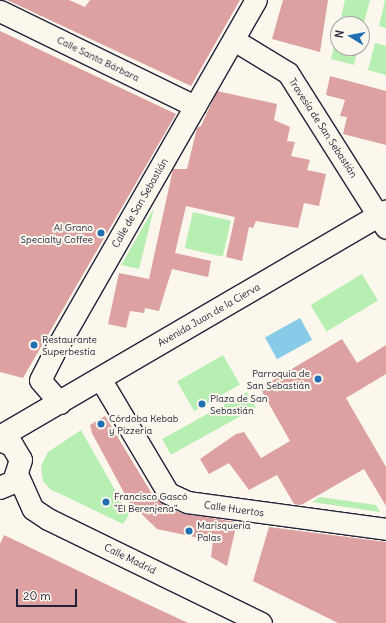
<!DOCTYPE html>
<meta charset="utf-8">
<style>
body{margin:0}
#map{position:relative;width:386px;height:623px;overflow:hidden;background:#fbf7ec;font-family:Delius,sans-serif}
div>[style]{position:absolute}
.green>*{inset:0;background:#b7efb2;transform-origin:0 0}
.water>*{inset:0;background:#88cbe9;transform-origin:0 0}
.building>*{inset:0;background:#dca1a0}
.roads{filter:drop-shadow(1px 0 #22223b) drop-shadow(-1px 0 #22223b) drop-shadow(0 1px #22223b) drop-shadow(0 -1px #22223b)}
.minor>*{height:21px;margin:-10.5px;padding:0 10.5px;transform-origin:10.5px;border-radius:10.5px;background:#fbf7ec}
.tertiary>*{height:22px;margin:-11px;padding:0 11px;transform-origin:11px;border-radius:11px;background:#fbf7ec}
.dots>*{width:11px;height:11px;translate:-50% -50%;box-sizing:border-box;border:2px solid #fbf7ec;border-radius:50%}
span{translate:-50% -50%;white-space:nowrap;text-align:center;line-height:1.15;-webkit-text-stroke:4px #fbf7ec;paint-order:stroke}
.street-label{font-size:10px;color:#22223b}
.poi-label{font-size:10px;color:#22223b}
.right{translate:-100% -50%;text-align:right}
.left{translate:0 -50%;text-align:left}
.north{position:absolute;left:330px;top:16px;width:40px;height:40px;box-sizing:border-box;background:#fbf7ec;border:1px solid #a4a2a5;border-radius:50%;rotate:280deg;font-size:11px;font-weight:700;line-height:16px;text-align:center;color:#22223b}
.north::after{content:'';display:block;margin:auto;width:14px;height:18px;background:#1f6fb2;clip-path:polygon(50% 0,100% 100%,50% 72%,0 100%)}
.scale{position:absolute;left:16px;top:589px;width:61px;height:18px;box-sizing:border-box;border:2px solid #22223b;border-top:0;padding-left:5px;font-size:12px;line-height:14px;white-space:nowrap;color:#22223b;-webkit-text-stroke:3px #fbf7ec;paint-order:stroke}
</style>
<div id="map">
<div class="green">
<div style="clip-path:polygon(345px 0,370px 0,364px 23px,341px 17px)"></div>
<div style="clip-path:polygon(385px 0,386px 0,386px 28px,379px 26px)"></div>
<div style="clip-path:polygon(337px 32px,338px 48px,358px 48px,354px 65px,331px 59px)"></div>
<div style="clip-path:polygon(375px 43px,386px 46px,386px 75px,368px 70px)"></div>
<div style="clip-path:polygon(154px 208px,139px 269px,121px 265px)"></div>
<div style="left:193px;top:212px;width:39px;height:37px;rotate:13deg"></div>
<div style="left:362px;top:274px;width:31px;height:60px;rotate:59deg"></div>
<div style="left:223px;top:355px;width:34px;height:53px;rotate:60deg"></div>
<div style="left:247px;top:392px;width:18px;height:97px;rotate:61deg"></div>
<div style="clip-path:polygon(81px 430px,129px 515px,123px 524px,50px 489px,43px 481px,41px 466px,48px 452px)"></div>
<div style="clip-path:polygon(320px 497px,376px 505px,380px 512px,312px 502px)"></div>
</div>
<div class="water">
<div style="left:300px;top:318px;width:25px;height:40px;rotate:61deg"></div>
</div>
<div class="building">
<div style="clip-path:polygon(7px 0,69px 0,85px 7px,90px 0,240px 0,191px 86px)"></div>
<div style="clip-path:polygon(283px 0,328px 0,320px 52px,272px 39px)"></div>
<div style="clip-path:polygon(0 31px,176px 114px,23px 378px,0 372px)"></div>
<div style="clip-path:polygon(330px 76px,386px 91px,386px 145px,343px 134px,347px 117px,340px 116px,345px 100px,326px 95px)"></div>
<div style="clip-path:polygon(217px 91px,277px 104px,274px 120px,290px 127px,287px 141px,295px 142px,291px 156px,310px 160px,307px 170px,326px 174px,319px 206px,304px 203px,298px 228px,256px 221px,253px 228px,249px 227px,242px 261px,226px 257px,235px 217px,186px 206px,175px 253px,211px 261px,208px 277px,172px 269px,159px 311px,145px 308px,144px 313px,130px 311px,126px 328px,108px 324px,119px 273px,149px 279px,173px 169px,187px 169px,197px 128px,201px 126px)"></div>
<div style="clip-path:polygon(342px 339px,357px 363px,386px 345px,386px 374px,346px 398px,386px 467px,386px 506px,364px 469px,301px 505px,294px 504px,277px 475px,249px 490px,229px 463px,209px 474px,200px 459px,236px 434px,244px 432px,261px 458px,290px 441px,260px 388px)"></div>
<div style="clip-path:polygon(105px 416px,152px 494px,165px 506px,181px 513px,237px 522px,227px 566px,211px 557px,213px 541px,157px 529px,129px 502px,92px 433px,90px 425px)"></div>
<div style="clip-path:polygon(269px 527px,386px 542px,386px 623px,338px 623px,253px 581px)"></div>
<div style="clip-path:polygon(4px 535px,143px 602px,188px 623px,0 623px,0 544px)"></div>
</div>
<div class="roads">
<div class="minor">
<div style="left:0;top:11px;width:217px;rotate:26deg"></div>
<div style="left:234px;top:40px;width:63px;rotate:31.4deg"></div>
<div style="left:288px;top:73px;width:183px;rotate:57.7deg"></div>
<div style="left:101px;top:380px;width:131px;rotate:59.3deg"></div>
<div style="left:168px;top:493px;width:21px;rotate:25deg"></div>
<div style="left:187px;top:502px;width:201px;rotate:7.7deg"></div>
<div style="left:60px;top:403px;width:30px;rotate:-131deg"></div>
<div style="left:40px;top:380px;width:29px;rotate:-63deg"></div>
<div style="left:53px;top:354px;width:408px;rotate:-60.2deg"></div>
<div style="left:18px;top:476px;width:36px;rotate:66deg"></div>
<div style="left:33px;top:509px;width:18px;rotate:34deg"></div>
<div style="left:48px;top:519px;width:237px;rotate:26deg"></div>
</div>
<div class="tertiary">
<div style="left:0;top:437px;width:447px;rotate:-30.3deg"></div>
<div style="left:0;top:440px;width:13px;rotate:23deg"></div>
<div style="left:12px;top:445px;width:17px;rotate:59deg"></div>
<div style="left:21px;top:460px;width:23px;rotate:108deg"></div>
<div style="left:14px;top:482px;width:15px;rotate:157deg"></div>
</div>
</div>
<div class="dots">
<div style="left:101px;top:233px;background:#1f6fb2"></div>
<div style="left:34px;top:345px;background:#1f6fb2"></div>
<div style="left:318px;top:379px;background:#1f6fb2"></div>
<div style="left:202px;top:404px;background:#1f6fb2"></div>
<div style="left:101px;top:424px;background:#1f6fb2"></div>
<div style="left:106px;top:502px;background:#1f6fb2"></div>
<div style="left:189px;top:531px;background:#1f6fb2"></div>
</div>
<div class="street-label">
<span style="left:98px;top:59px;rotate:26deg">Calle Santa Bárbara</span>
<span style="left:323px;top:128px;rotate:57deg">Travesía de San Sebastián</span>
<span style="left:140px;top:203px;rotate:-60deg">Calle de San Sebastián</span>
<span style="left:209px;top:315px;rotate:-30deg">Avenida Juan de la Cierva</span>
<span style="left:234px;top:509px;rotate:8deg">Calle Huertos</span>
<span style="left:130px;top:559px;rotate:26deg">Calle Madrid</span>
</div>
<div class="poi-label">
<span class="right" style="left:93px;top:233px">Al Grano<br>Specialty Coffee</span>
<span class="left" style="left:42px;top:345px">Restaurante<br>Superbestia</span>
<span class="right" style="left:310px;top:379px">Parroquia de<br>San Sebastián</span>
<span class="left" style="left:210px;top:404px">Plaza de San<br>Sebastián</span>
<span class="left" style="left:109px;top:424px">Córdoba Kebab<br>y Pizzería</span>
<span class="left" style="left:114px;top:502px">Francisco Gascó<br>"El Berenjena"</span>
<span class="left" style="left:197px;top:531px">Marisquería<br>Palas</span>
</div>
<div class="north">N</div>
<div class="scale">20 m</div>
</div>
